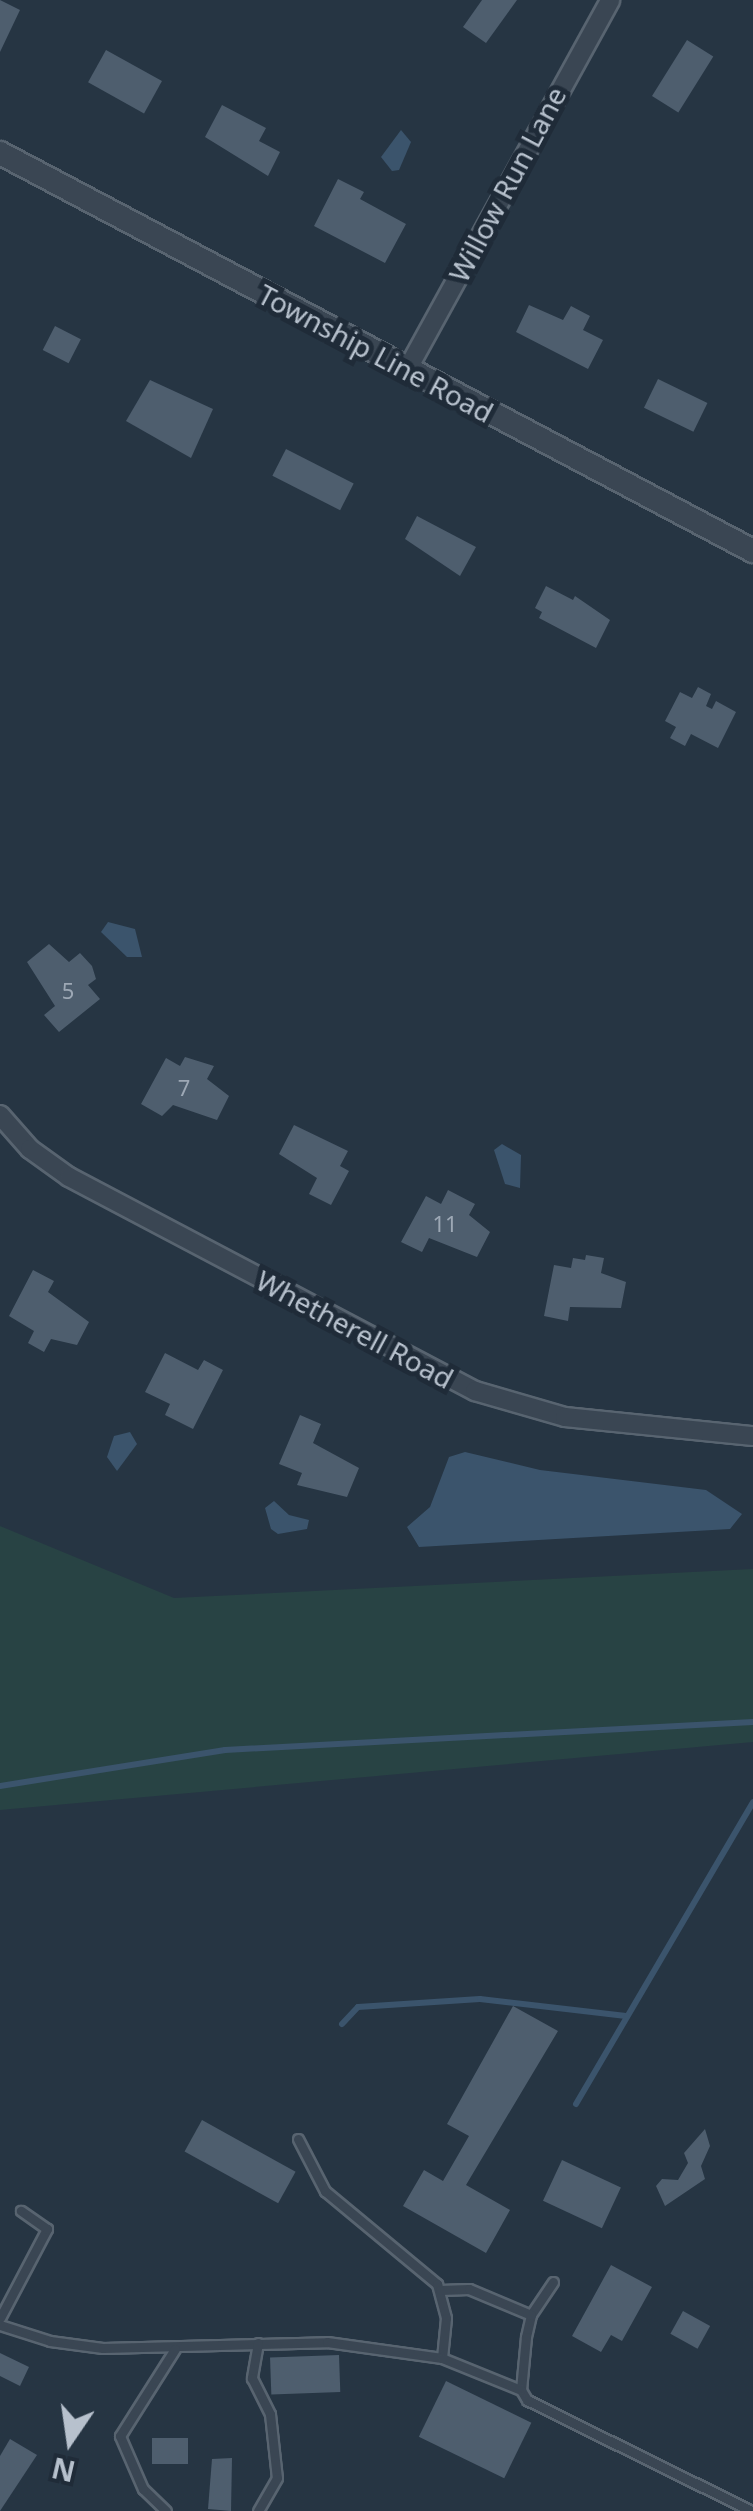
<!DOCTYPE html>
<style>
body{margin:0}
#map{position:relative;width:753px;height:2511px;overflow:hidden;background:#263543;font-family:"Noto Sans",sans-serif}
div>[style]{position:absolute}
.green>*{inset:0;background:#284344}
.water>*{inset:0;background:#3b546c}
.stream>*{height:6px;margin:-3px;padding:0 3px;transform-origin:3px;border-radius:3px;background:#3b546c}
.building>*{inset:0;background:#4e5e6e;transform-origin:0 0}
.roads{filter:drop-shadow(2px 0 #586470) drop-shadow(-2px 0 #586470) drop-shadow(0 2px #586470) drop-shadow(0 -2px #586470)}
.service>*{height:9px;margin:-4.5px;padding:0 4.5px;transform-origin:4.5px;border-radius:4.5px;background:#3a4653}
.minor>*{height:18px;margin:-9px;padding:0 9px;transform-origin:9px;border-radius:9px;background:#3a4653}
.tertiary>*{height:22px;margin:-11px;padding:0 11px;transform-origin:11px;border-radius:11px;background:#3a4653}
span{translate:-50% -50%;white-space:nowrap;text-align:center;line-height:1.15;-webkit-text-stroke:10px #1f2b38;paint-order:stroke}
.number-label{font-size:22px;color:#9da8b5}
.number-label span{-webkit-text-stroke-width:0}
.street-label{font-size:28px;color:#b7c1cd}
.north{position:absolute;left:20px;top:2391px;width:100px;height:100px;-webkit-text-stroke:8px #1f2b38;paint-order:stroke;rotate:193deg;font-size:28px;font-weight:700;line-height:40px;text-align:center;color:#b7c1cd}
.north::after{content:'';display:block;margin:auto;width:35px;height:45px;background:#b7c1cd;clip-path:polygon(50% 0,100% 100%,50% 72%,0 100%)}
</style>
<div id="map">
<div class="green">
<div style="clip-path:polygon(0 1526px,174px 1598px,753px 1569px,753px 1742px,0 1810px)"></div>
</div>
<div class="water">
<div style="clip-path:polygon(401px 130px,411px 142px,399px 170px,392px 171px,381px 157px)"></div>
<div style="clip-path:polygon(108px 922px,135px 929px,142px 957px,127px 957px,101px 932px)"></div>
<div style="clip-path:polygon(502px 1144px,521px 1155px,520px 1188px,505px 1184px,494px 1150px)"></div>
<div style="clip-path:polygon(130px 1432px,137px 1444px,117px 1471px,107px 1457px,114px 1436px)"></div>
<div style="clip-path:polygon(465px 1452px,540px 1470px,706px 1490px,742px 1514px,730px 1529px,419px 1547px,407px 1527px,430px 1507px,449px 1457px)"></div>
<div style="clip-path:polygon(274px 1501px,289px 1515px,309px 1520px,307px 1529px,278px 1534px,271px 1529px,265px 1508px)"></div>
</div>
<div class="stream">
<div style="left:0;top:1786px;width:228px;rotate:-9.1deg"></div>
<div style="left:225px;top:1750px;width:529px;rotate:-3.04deg"></div>
<div style="left:342px;top:2024px;width:23px;rotate:-47deg"></div>
<div style="left:358px;top:2007px;width:122px;rotate:-3.8deg"></div>
<div style="left:480px;top:1999px;width:147px;rotate:6.6deg"></div>
<div style="left:576px;top:2104px;width:350px;rotate:-59.6deg"></div>
</div>
<div class="building">
<div style="clip-path:polygon(0 0,20px 10px,0 52px)"></div>
<div style="clip-path:polygon(482px 0,517px 0,486px 43px,463px 27px)"></div>
<div style="left:687px;top:40px;width:31px;height:66px;rotate:32deg"></div>
<div style="left:106px;top:50px;width:64px;height:37px;rotate:29deg"></div>
<div style="clip-path:polygon(222px 105px,266px 128px,259px 141px,280px 152px,268px 176px,205px 137px)"></div>
<div style="clip-path:polygon(338px 179px,364px 192px,360px 199px,406px 224px,385px 263px,314px 226px)"></div>
<div style="clip-path:polygon(529px 305px,563px 320px,571px 306px,590px 316px,583px 330px,603px 340px,588px 369px,516px 332px)"></div>
<div style="left:55px;top:326px;width:29px;height:27px;rotate:27deg"></div>
<div style="left:658px;top:379px;width:55px;height:32px;rotate:26deg"></div>
<div style="clip-path:polygon(150px 380px,213px 409px,191px 458px,126px 421px)"></div>
<div style="left:286px;top:449px;width:76px;height:30px;rotate:27deg"></div>
<div style="clip-path:polygon(417px 516px,476px 547px,460px 576px,405px 539px)"></div>
<div style="clip-path:polygon(546px 586px,573px 600px,575px 596px,610px 620px,596px 648px,539px 618px,542px 612px,535px 608px)"></div>
<div style="clip-path:polygon(698px 687px,711px 694px,706px 706px,712px 709px,716px 701px,736px 712px,718px 748px,691px 734px,685px 746px,670px 738px,676px 727px,665px 721px,680px 692px,692px 698px)"></div>
<div style="clip-path:polygon(49px 944px,69px 962px,80px 953px,92px 966px,96px 979px,88px 985px,100px 999px,59px 1032px,44px 1015px,55px 1006px,27px 962px)"></div>
<div style="clip-path:polygon(185px 1057px,214px 1066px,207px 1079px,229px 1096px,217px 1120px,173px 1105px,162px 1116px,141px 1104px,166px 1058px,180px 1066px)"></div>
<div style="clip-path:polygon(294px 1125px,348px 1151px,340px 1166px,349px 1171px,331px 1205px,309px 1194px,317px 1178px,279px 1154px)"></div>
<div style="clip-path:polygon(448px 1190px,475px 1204px,469px 1215px,490px 1232px,477px 1257px,429px 1238px,422px 1252px,401px 1242px,426px 1196px,441px 1204px)"></div>
<div style="clip-path:polygon(586px 1255px,604px 1258px,601px 1273px,626px 1282px,621px 1308px,570px 1307px,568px 1321px,544px 1316px,554px 1265px,571px 1268px,573px 1258px,585px 1260px)"></div>
<div style="clip-path:polygon(33px 1270px,54px 1281px,48px 1292px,89px 1322px,77px 1345px,51px 1339px,44px 1352px,28px 1343px,34px 1331px,9px 1316px)"></div>
<div style="clip-path:polygon(165px 1353px,198px 1370px,204px 1360px,223px 1370px,193px 1429px,165px 1415px,170px 1404px,145px 1392px)"></div>
<div style="clip-path:polygon(300px 1415px,321px 1424px,313px 1443px,359px 1468px,347px 1497px,297px 1485px,302px 1473px,279px 1464px)"></div>
<div style="clip-path:polygon(513px 2006px,558px 2031px,466px 2185px,510px 2210px,486px 2253px,403px 2206px,424px 2170px,443px 2181px,469px 2136px,447px 2124px)"></div>
<div style="left:202px;top:2120px;width:107px;height:36px;rotate:29deg"></div>
<div style="clip-path:polygon(705px 2129px,710px 2146px,701px 2166px,705px 2179px,665px 2206px,656px 2186px,662px 2179px,678px 2180px,688px 2163px,684px 2153px)"></div>
<div style="left:562px;top:2160px;width:65px;height:45px;rotate:25deg"></div>
<div style="clip-path:polygon(611px 2265px,652px 2287px,622px 2341px,611px 2335px,601px 2352px,572px 2336px)"></div>
<div style="left:683px;top:2311px;width:31px;height:26px;rotate:29deg"></div>
<div style="clip-path:polygon(0 2353px,29px 2367px,20px 2386px,0 2376px)"></div>
<div style="left:339px;top:2355px;width:37px;height:69px;rotate:88deg"></div>
<div style="left:446px;top:2381px;width:95px;height:62px;rotate:26deg"></div>
<div style="left:152px;top:2438px;width:36px;height:26px"></div>
<div style="clip-path:polygon(10px 2439px,37px 2455px,0 2511px,0 2456px)"></div>
<div style="clip-path:polygon(232px 2458px,231px 2511px,208px 2509px,212px 2459px)"></div>
</div>
<div class="roads">
<div class="service">
<div style="left:298px;top:2139px;width:59px;rotate:62.6deg"></div>
<div style="left:325px;top:2191px;width:146px;rotate:39.7deg"></div>
<div style="left:437px;top:2284px;width:35px;rotate:75deg"></div>
<div style="left:446px;top:2318px;width:40px;rotate:95.7deg"></div>
<div style="left:553px;top:2282px;width:40px;rotate:124deg"></div>
<div style="left:531px;top:2315px;width:23px;rotate:103deg"></div>
<div style="left:526px;top:2337px;width:53px;rotate:95.4deg"></div>
<div style="left:521px;top:2390px;width:12px;rotate:59deg"></div>
<div style="left:527px;top:2400px;width:251px;rotate:26.3deg"></div>
<div style="left:440px;top:2290px;width:29px;rotate:-2deg"></div>
<div style="left:469px;top:2289px;width:67px;rotate:22.8deg"></div>
<div style="left:0;top:2318px;width:101px;rotate:-62.2deg"></div>
<div style="left:47px;top:2229px;width:32px;rotate:-145deg"></div>
<div style="left:0;top:2325px;width:52px;rotate:17.7deg"></div>
<div style="left:50px;top:2341px;width:53px;rotate:7.5deg"></div>
<div style="left:103px;top:2348px;width:224px;rotate:-1.5deg"></div>
<div style="left:327px;top:2342px;width:116px;rotate:7.9deg"></div>
<div style="left:442px;top:2358px;width:85px;rotate:22.1deg"></div>
<div style="left:258px;top:2343px;width:36px;rotate:100deg"></div>
<div style="left:252px;top:2378px;width:40px;rotate:63.4deg"></div>
<div style="left:270px;top:2414px;width:64px;rotate:83.8deg"></div>
<div style="left:277px;top:2478px;width:38px;rotate:120deg"></div>
<div style="left:166px;top:2511px;width:32px;rotate:-136deg"></div>
<div style="left:143px;top:2489px;width:58px;rotate:-113.5deg"></div>
<div style="left:120px;top:2436px;width:103px;rotate:-57.7deg"></div>
</div>
<div class="minor">
<div style="left:407px;top:370px;width:422px;rotate:-61.2deg"></div>
<div style="left:0;top:1115px;width:45px;rotate:48.6deg"></div>
<div style="left:30px;top:1149px;width:48px;rotate:35.7deg"></div>
<div style="left:69px;top:1177px;width:459px;rotate:27.8deg"></div>
<div style="left:475px;top:1391px;width:94px;rotate:16.1deg"></div>
<div style="left:565px;top:1417px;width:189px;rotate:5.8deg"></div>
</div>
<div class="tertiary">
<div style="left:0;top:153px;width:852px;rotate:27.86deg"></div>
</div>
</div>
<div class="number-label">
<span style="left:68px;top:991px">5</span>
<span style="left:184px;top:1088px">7</span>
<span style="left:445px;top:1224px">11</span>
</div>
<div class="street-label">
<span style="left:507px;top:184px;rotate:-62deg">Willow Run Lane</span>
<span style="left:376px;top:353px;rotate:28deg">Township Line Road</span>
<span style="left:355px;top:1329px;rotate:28deg">Whetherell Road</span>
</div>
<div class="north">N</div>
</div>
